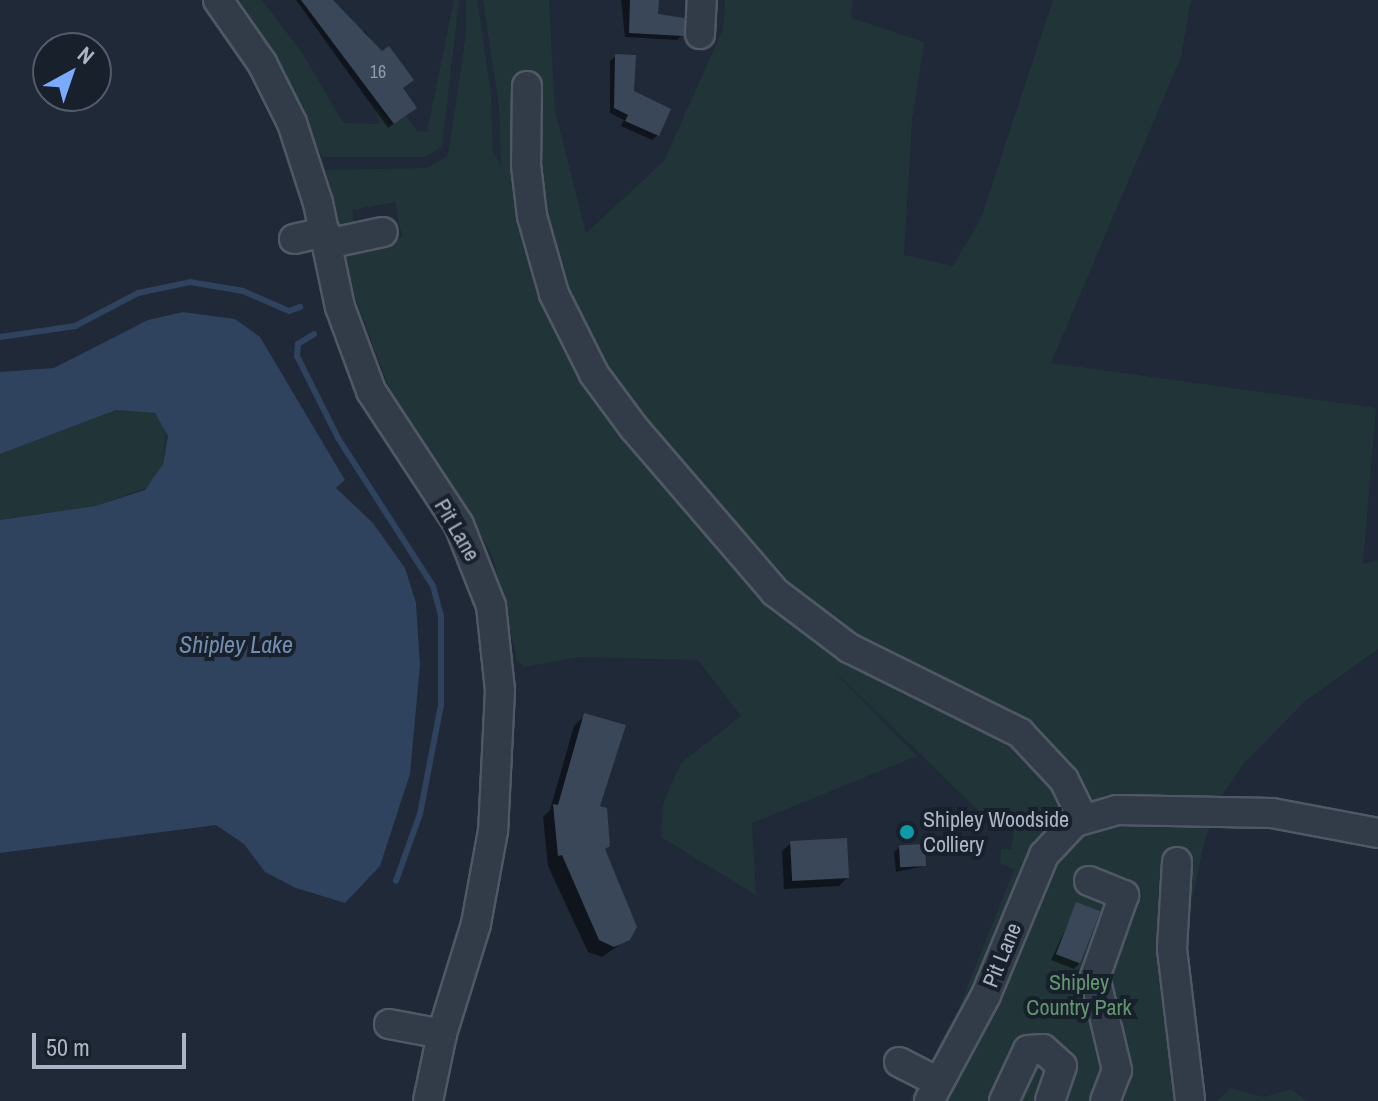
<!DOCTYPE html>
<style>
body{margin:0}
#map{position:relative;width:1378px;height:1101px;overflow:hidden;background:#1f2937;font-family:"Archivo Narrow",sans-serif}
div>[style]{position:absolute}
.green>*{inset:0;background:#213538}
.water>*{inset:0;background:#2f425e}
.shadow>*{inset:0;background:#0007}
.stream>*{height:6px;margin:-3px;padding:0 3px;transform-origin:3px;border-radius:3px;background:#2f425e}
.building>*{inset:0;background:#3a4758;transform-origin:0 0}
.roads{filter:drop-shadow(2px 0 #505866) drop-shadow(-2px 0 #505866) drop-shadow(0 2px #505866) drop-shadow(0 -2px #505866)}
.minor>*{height:28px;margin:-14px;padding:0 14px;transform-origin:14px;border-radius:14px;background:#323b48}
.dots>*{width:22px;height:22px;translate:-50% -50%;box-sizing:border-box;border:4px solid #18202c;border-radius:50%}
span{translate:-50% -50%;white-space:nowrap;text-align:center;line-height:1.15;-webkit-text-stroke:8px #18202c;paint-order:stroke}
.number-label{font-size:18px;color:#909aaa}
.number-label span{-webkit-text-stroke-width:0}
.street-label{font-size:22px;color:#acb5c5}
.poi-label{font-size:22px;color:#acb5c5}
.left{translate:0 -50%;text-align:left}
.park-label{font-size:22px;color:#63966f}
.water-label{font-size:24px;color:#738caf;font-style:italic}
.north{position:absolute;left:32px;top:32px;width:80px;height:80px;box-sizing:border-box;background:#18202c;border:2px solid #535c69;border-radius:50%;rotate:40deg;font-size:22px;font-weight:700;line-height:32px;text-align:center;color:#acb5c5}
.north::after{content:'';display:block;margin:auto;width:28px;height:36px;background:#7aabfc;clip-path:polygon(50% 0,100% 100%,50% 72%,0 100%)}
.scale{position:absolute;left:32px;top:1033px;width:154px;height:36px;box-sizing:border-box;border:4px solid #acb5c5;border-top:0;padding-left:10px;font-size:24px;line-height:28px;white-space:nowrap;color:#acb5c5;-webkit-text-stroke:6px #18202c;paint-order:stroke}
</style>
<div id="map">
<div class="green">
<div style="clip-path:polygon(239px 0,262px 0,303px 54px,343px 123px,380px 124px,374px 105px,390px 124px,406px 116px,417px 131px,427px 132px,454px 0,459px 0,442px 147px,424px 157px,322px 157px,285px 71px)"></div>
<div style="clip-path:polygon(466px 0,477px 0,491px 93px,493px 153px,501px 165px,499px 106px,483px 0,549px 0,555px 111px,586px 233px,664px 161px,723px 29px,725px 0,853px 0,851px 18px,924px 42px,912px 121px,904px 255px,953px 266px,981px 218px,1053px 0,1191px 0,1181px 57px,1051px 363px,1376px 408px,1363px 564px,1378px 560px,1378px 649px,1304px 702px,1244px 763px,1221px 797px,1204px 843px,1182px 948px,1197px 1101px,909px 1101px,958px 1010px,1014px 870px,1000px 863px,1001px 849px,1011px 849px,1016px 815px,981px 813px,828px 665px,917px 756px,752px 823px,756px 895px,661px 837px,663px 803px,681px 763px,741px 716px,698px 660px,579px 657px,524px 667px,517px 660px,494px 560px,468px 510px,392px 395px,353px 292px,345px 253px,402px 237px,395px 202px,352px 210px,356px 231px,340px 228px,326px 170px,427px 168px,448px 156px,466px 34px)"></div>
<div style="clip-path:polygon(116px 410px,152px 412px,166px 425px,163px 464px,149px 487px,95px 506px,0 520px,0 454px)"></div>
<div style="clip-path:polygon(1230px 1088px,1264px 1097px,1291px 1089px,1307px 1101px,1217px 1101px)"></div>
</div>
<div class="water">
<div style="clip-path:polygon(183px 312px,235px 319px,260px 337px,345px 480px,336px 488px,373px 523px,405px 568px,416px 603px,420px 665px,410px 774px,380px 866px,345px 903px,296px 888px,265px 872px,244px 844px,216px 825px,0 853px,0 520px,95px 506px,145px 490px,163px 464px,168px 436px,155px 413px,116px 410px,0 454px,0 372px,54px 368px,148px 320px)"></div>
</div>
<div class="shadow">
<div style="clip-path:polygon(296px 0,331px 0,360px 34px,365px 31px,401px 89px,410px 113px,388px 128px)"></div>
<div style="clip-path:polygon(621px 0,656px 0,656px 15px,682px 35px,677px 40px,625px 37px)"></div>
<div style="clip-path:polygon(616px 56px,658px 135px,652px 140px,621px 126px,624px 120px,610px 113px,610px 61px)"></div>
<div style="clip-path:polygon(585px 715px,604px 850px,628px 939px,602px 957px,588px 952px,548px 866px,543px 817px,550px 810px,574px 726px)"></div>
<div style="clip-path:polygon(791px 843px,847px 878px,839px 886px,784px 889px,782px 851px)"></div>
<div style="clip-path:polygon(900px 847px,924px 866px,896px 872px,894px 852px)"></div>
<div style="clip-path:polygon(1077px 904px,1079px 964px,1074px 969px,1051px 960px)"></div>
</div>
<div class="stream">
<div style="left:314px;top:334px;width:19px;rotate:148deg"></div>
<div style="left:298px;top:344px;width:12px;rotate:95deg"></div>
<div style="left:297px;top:356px;width:92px;rotate:63.4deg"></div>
<div style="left:338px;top:438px;width:176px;rotate:57.3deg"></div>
<div style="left:433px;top:586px;width:31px;rotate:75deg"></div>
<div style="left:441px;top:616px;width:89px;rotate:90deg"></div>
<div style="left:441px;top:705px;width:111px;rotate:100.9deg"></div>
<div style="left:420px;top:814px;width:71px;rotate:109.7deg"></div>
<div style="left:0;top:337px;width:76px;rotate:-8.3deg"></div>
<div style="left:75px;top:326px;width:71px;rotate:-27.6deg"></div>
<div style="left:138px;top:293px;width:53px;rotate:-11.9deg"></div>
<div style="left:190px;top:282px;width:54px;rotate:9.6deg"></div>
<div style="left:243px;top:291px;width:50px;rotate:23.5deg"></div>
<div style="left:289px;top:311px;width:12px;rotate:-20deg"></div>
</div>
<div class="building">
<div style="clip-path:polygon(301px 0,333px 0,382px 51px,389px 46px,414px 80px,403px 88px,417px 108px,394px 124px)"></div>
<div style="clip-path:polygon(630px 0,659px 0,658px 14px,684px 18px,684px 36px,629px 33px)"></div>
<div style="clip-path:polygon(615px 54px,636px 55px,634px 91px,671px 109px,659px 136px,625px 121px,628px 115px,614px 108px)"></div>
<div style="clip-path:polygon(584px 713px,626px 725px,600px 806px,607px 808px,610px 846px,605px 849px,637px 927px,630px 940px,614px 947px,599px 940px,562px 855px,558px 856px,553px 804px,558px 805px)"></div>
<div style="left:847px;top:838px;width:40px;height:57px;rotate:87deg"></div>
<div style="left:925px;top:844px;width:22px;height:26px;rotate:87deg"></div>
<div style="left:1076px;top:902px;width:26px;height:56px;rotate:21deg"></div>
</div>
<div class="roads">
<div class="minor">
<div style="left:218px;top:0;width:77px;rotate:55.1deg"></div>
<div style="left:262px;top:63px;width:67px;rotate:63.4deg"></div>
<div style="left:292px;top:123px;width:84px;rotate:72deg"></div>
<div style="left:318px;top:203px;width:106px;rotate:78.1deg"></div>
<div style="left:340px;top:307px;width:90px;rotate:69.7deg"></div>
<div style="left:371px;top:391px;width:160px;rotate:56.7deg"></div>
<div style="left:459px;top:525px;width:87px;rotate:68.4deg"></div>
<div style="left:491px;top:606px;width:84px;rotate:83.9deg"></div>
<div style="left:500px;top:690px;width:141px;rotate:92.8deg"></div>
<div style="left:493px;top:831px;width:95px;rotate:100.4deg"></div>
<div style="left:476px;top:924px;width:115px;rotate:107.2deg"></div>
<div style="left:442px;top:1034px;width:68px;rotate:101.8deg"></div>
<div style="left:700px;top:34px;width:34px;rotate:-87deg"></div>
<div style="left:527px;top:86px;width:79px;rotate:90.7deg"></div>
<div style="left:526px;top:165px;width:51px;rotate:83.3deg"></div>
<div style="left:532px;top:216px;width:81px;rotate:74.2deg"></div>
<div style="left:554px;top:294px;width:89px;rotate:63.4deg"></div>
<div style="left:594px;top:374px;width:67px;rotate:53.5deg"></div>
<div style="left:634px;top:428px;width:216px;rotate:49.3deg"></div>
<div style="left:775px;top:592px;width:93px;rotate:37.1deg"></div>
<div style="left:849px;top:648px;width:191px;rotate:26.4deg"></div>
<div style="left:1020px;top:733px;width:64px;rotate:46.9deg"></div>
<div style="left:1064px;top:780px;width:41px;rotate:64.1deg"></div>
<div style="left:294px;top:239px;width:32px;rotate:-13deg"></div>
<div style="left:327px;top:244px;width:57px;rotate:-12.1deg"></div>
<div style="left:1177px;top:862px;width:87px;rotate:93.3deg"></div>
<div style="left:1172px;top:949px;width:153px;rotate:83.2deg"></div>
<div style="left:1089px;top:881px;width:38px;rotate:22deg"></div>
<div style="left:1124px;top:895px;width:87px;rotate:109.5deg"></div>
<div style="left:1095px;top:977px;width:96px;rotate:76.7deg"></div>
<div style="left:1117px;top:1070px;width:33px;rotate:111deg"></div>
<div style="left:389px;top:1024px;width:54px;rotate:10.7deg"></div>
<div style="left:899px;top:1062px;width:44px;rotate:27.1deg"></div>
<div style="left:929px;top:1101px;width:120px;rotate:-61.7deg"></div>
<div style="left:986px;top:995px;width:152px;rotate:-67.5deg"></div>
<div style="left:1044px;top:855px;width:45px;rotate:-46.8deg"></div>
<div style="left:1075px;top:822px;width:44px;rotate:-15.9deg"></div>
<div style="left:1117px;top:810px;width:155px;rotate:1.1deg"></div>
<div style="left:1272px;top:813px;width:108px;rotate:10.7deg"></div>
<div style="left:1004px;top:1101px;width:56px;rotate:-64.8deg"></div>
<div style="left:1028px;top:1050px;width:15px;rotate:-4deg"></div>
<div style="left:1043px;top:1049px;width:25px;rotate:42deg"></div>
<div style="left:1062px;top:1066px;width:37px;rotate:109deg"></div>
</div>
</div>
<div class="dots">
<div style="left:907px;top:832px;background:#0f9aa8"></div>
</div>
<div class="number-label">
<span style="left:378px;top:72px">16</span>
</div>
<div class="street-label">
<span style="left:457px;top:530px;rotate:60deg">Pit Lane</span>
<span style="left:1002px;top:955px;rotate:-68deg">Pit Lane</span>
</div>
<div class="poi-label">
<span class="left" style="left:923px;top:832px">Shipley Woodside<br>Colliery</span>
</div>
<div class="park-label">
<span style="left:1079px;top:995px">Shipley<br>Country Park</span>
</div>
<div class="water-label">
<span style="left:236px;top:645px">Shipley Lake</span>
</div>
<div class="north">N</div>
<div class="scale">50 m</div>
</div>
